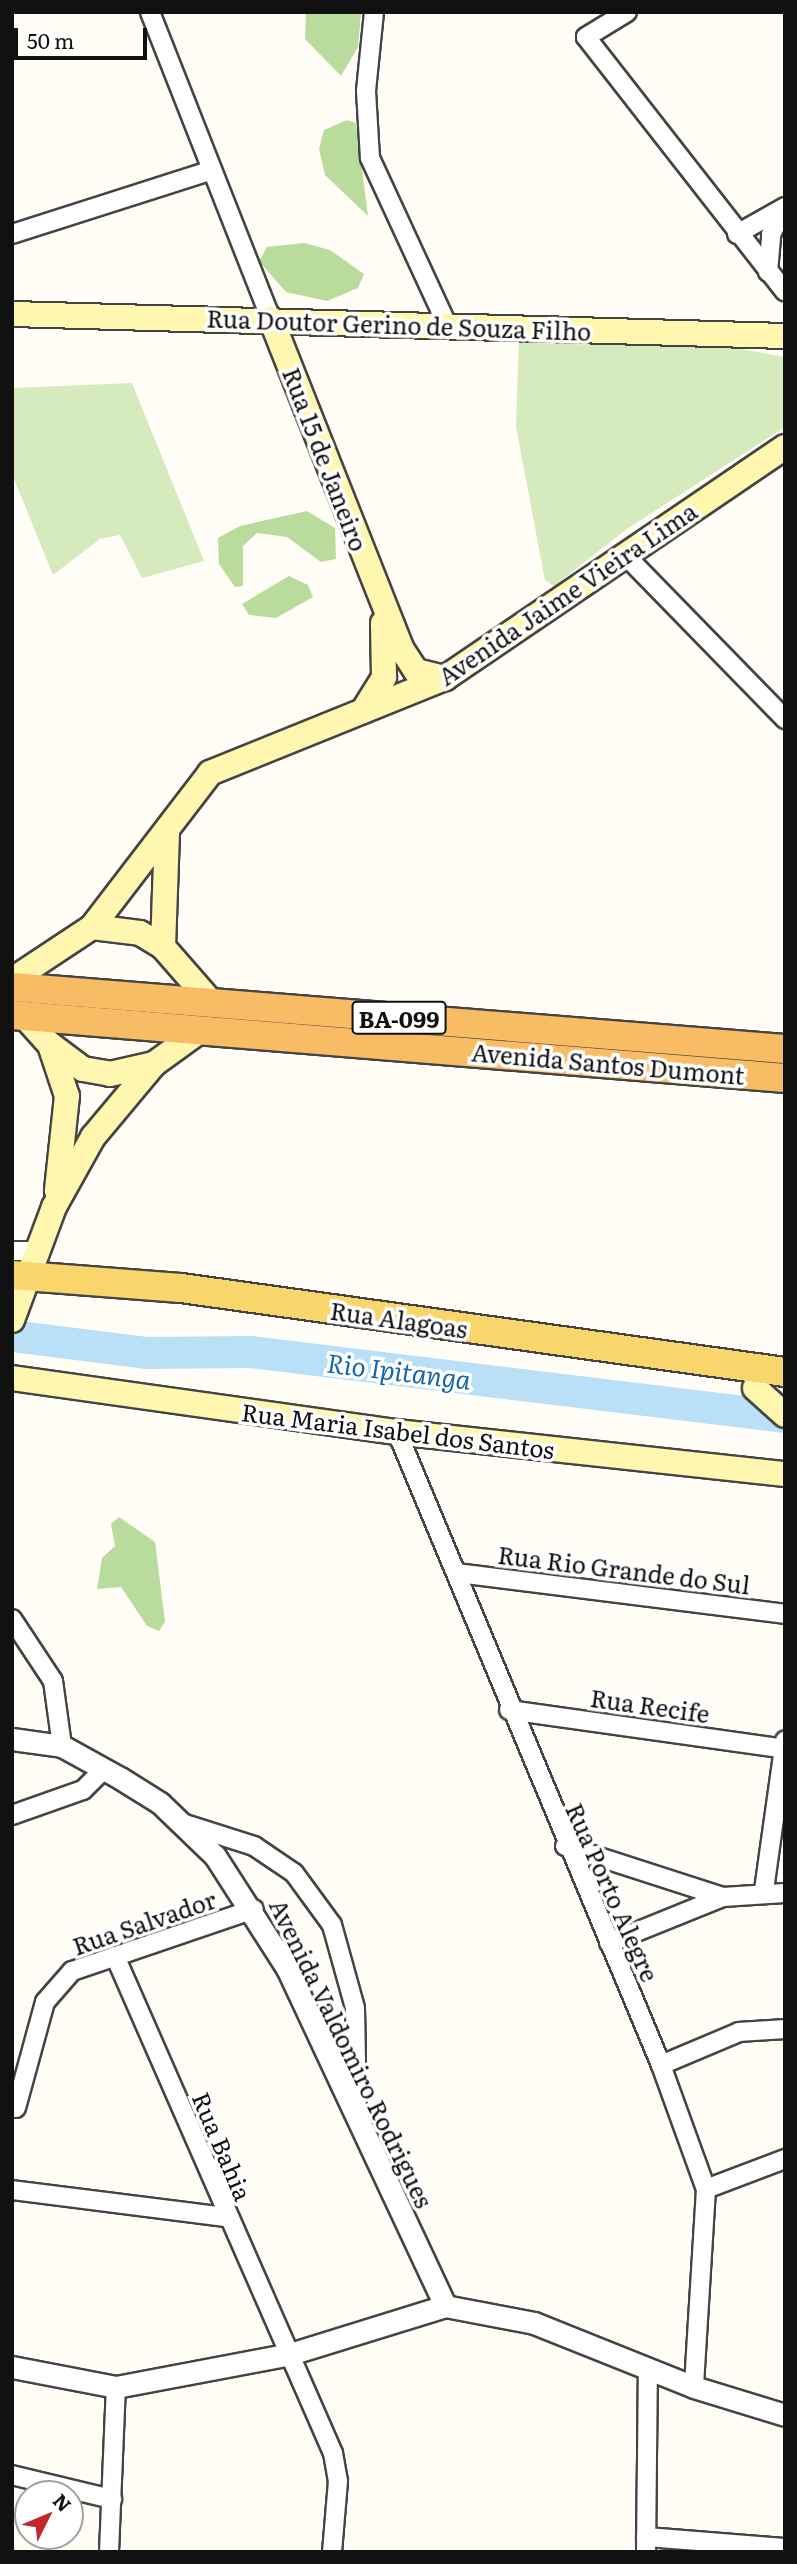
<!DOCTYPE html>
<style>
body{margin:0}
#map{position:relative;width:797px;height:2564px;overflow:hidden;background:#fffdf5;font-family:Literata,serif}
div>[style]{position:absolute}
.green>*{inset:0;background:#d5ebbd}
.forest>*{inset:0;background:#b9dc9c}
.river>*{height:32px;margin:-16px;padding:0 16px;transform-origin:16px;border-radius:16px;background:#b9e0f7}
.roads{filter:drop-shadow(2px 0 #444) drop-shadow(-2px 0 #444) drop-shadow(0 2px #444) drop-shadow(0 -2px #444)}
.minor>*{height:18px;margin:-9px;padding:0 9px;transform-origin:9px;border-radius:9px;background:#fff}
.tertiary>*{height:21px;margin:-10.5px;padding:0 10.5px;transform-origin:10.5px;border-radius:10.5px;background:#fff}
.secondary>*{height:24px;margin:-12px;padding:0 12px;transform-origin:12px;border-radius:12px;background:#fff6b0}
.primary>*{height:28px;margin:-14px;padding:0 14px;transform-origin:14px;border-radius:14px;background:#f9d66b}
.trunk>*{height:28px;margin:-14px;padding:0 14px;transform-origin:14px;border-radius:14px;background:#f7bc64}
span{translate:-50% -50%;white-space:nowrap;text-align:center;line-height:1.15;-webkit-text-stroke:7px #fff;paint-order:stroke}
.shield-label span{padding:2px 5px;background:#fff;border:2px solid;border-radius:5px;-webkit-text-stroke-width:0}
.shield-label{font-size:23px;color:#111;font-weight:700}
.street-label{font-size:24px;color:#111}
.water-label{font-size:26px;color:#1768a6;font-style:italic}
.frame{position:absolute;inset:0;border:14px solid #111;pointer-events:none}
.north{position:absolute;left:14px;top:2480px;width:70px;height:70px;box-sizing:border-box;background:#fff;border:2px solid #a0a0a0;border-radius:50%;rotate:47deg;font-size:19px;font-weight:700;line-height:28px;text-align:center;color:#111}
.north::after{content:'';display:block;margin:auto;width:24px;height:32px;background:#c4262e;clip-path:polygon(50% 0,100% 100%,50% 72%,0 100%)}
.scale{position:absolute;left:14px;top:28px;width:133px;height:32px;box-sizing:border-box;border:4px solid #111;border-top:0;padding-left:9px;font-size:21px;line-height:24px;white-space:nowrap;color:#111;-webkit-text-stroke:5px #fff;paint-order:stroke}
</style>
<div id="map">
<div class="green">
<div style="clip-path:polygon(519px 337px,694px 341px,785px 357px,785px 427px,627px 529px,554px 586px,545px 580px,516px 427px)"></div>
<div style="clip-path:polygon(132px 383px,204px 561px,142px 578px,120px 535px,100px 539px,53px 575px,12px 474px,12px 388px)"></div>
</div>
<div class="forest">
<div style="clip-path:polygon(306px 14px,361px 14px,358px 47px,341px 76px,305px 39px)"></div>
<div style="clip-path:polygon(347px 120px,356px 123px,368px 216px,325px 175px,319px 149px,324px 130px)"></div>
<div style="clip-path:polygon(304px 243px,330px 250px,364px 274px,358px 288px,327px 301px,286px 292px,259px 261px,267px 247px)"></div>
<div style="clip-path:polygon(307px 511px,335px 528px,336px 559px,321px 562px,287px 537px,257px 533px,243px 546px,243px 586px,235px 587px,219px 564px,218px 538px,240px 526px)"></div>
<div style="clip-path:polygon(289px 576px,308px 585px,313px 597px,276px 618px,249px 615px,242px 604px)"></div>
<div style="clip-path:polygon(119px 1517px,155px 1542px,165px 1622px,159px 1631px,147px 1626px,121px 1587px,97px 1589px,102px 1558px,115px 1546px,111px 1524px)"></div>
</div>
<div class="river">
<div style="left:12px;top:1336px;width:135px;rotate:7.2deg"></div>
<div style="left:146px;top:1353px;width:104px;rotate:-0.6deg"></div>
<div style="left:250px;top:1352px;width:539px;rotate:6.93deg"></div>
</div>
<div class="roads">
<div class="minor">
<div style="left:150px;top:12px;width:330px;rotate:68.5deg"></div>
<div style="left:374px;top:12px;width:79px;rotate:95.8deg"></div>
<div style="left:366px;top:91px;width:67px;rotate:86.6deg"></div>
<div style="left:370px;top:158px;width:186px;rotate:65.2deg"></div>
<div style="left:627px;top:12px;width:48px;rotate:148.6deg"></div>
<div style="left:586px;top:37px;width:323px;rotate:52deg"></div>
<div style="left:12px;top:234px;width:210px;rotate:-17.7deg"></div>
<div style="left:737px;top:234px;width:55px;rotate:-29.4deg"></div>
<div style="left:768px;top:272px;width:38px;rotate:-85deg"></div>
<div style="left:771px;top:234px;width:29px;rotate:-61deg"></div>
<div style="left:624px;top:554px;width:231px;rotate:45.7deg"></div>
<div style="left:12px;top:1251px;width:24px"></div>
<div style="left:397px;top:1432px;width:686px;rotate:67.36deg"></div>
<div style="left:661px;top:2065px;width:132px;rotate:70.1deg"></div>
<div style="left:706px;top:2189px;width:198px;rotate:93.5deg"></div>
<div style="left:457px;top:1573px;width:331px;rotate:7.1deg"></div>
<div style="left:12px;top:1619px;width:74px;rotate:56.5deg"></div>
<div style="left:53px;top:1681px;width:66px;rotate:82.1deg"></div>
<div style="left:509px;top:1710px;width:279px;rotate:8deg"></div>
<div style="left:12px;top:1815px;width:75px;rotate:-19.4deg"></div>
<div style="left:83px;top:1790px;width:30px;rotate:-45deg"></div>
<div style="left:182px;top:1823px;width:76px;rotate:17.7deg"></div>
<div style="left:254px;top:1846px;width:48px;rotate:34deg"></div>
<div style="left:294px;top:1873px;width:64px;rotate:53.8deg"></div>
<div style="left:332px;top:1925px;width:86px;rotate:74.5deg"></div>
<div style="left:355px;top:2008px;width:105px;rotate:88.9deg"></div>
<div style="left:565px;top:1846px;width:166px;rotate:17.9deg"></div>
<div style="left:723px;top:1897px;width:62px;rotate:-3.7deg"></div>
<div style="left:764px;top:1890px;width:151px;rotate:-82deg"></div>
<div style="left:609px;top:1943px;width:123px;rotate:-22deg"></div>
<div style="left:115px;top:1956px;width:543px;rotate:66.32deg"></div>
<div style="left:333px;top:2453px;width:28px;rotate:80deg"></div>
<div style="left:338px;top:2481px;width:71px;rotate:94.8deg"></div>
<div style="left:661px;top:2065px;width:85px;rotate:-22.9deg"></div>
<div style="left:739px;top:2032px;width:46px;rotate:-3.7deg"></div>
<div style="left:16px;top:2108px;width:110px;rotate:-74.7deg"></div>
<div style="left:45px;top:2002px;width:41px;rotate:-48.9deg"></div>
<div style="left:72px;top:1971px;width:192px;rotate:-18.8deg"></div>
<div style="left:706px;top:2189px;width:85px;rotate:-20.8deg"></div>
<div style="left:12px;top:2190px;width:216px;rotate:7.2deg"></div>
<div style="left:12px;top:2475px;width:103px;rotate:13.5deg"></div>
<div style="left:646px;top:2537px;width:139px;rotate:4.5deg"></div>
<div style="left:109px;top:2552px;width:165px;rotate:-87.6deg"></div>
<div style="left:646px;top:2552px;width:183px;rotate:-89.4deg"></div>
</div>
<div class="tertiary">
<div style="left:12px;top:1739px;width:50px;rotate:8deg"></div>
<div style="left:62px;top:1746px;width:66px;rotate:28.9deg"></div>
<div style="left:120px;top:1778px;width:47px;rotate:32deg"></div>
<div style="left:160px;top:1803px;width:76px;rotate:43.9deg"></div>
<div style="left:215px;top:1856px;width:133px;rotate:57.3deg"></div>
<div style="left:287px;top:1968px;width:373px;rotate:64.9deg"></div>
<div style="left:12px;top:2367px;width:106px;rotate:10.9deg"></div>
<div style="left:116px;top:2387px;width:177px;rotate:-10.7deg"></div>
<div style="left:290px;top:2354px;width:162px;rotate:-17.2deg"></div>
<div style="left:445px;top:2306px;width:91px;rotate:10.8deg"></div>
<div style="left:534px;top:2323px;width:172px;rotate:21.8deg"></div>
<div style="left:694px;top:2387px;width:95px;rotate:17.1deg"></div>
</div>
<div class="secondary">
<div style="left:12px;top:314px;width:773px;rotate:1.63deg"></div>
<div style="left:271px;top:319px;width:354px;rotate:68.4deg"></div>
<div style="left:401px;top:648px;width:27px;rotate:57deg"></div>
<div style="left:416px;top:671px;width:30px;rotate:14deg"></div>
<div style="left:363px;top:711px;width:40px;rotate:-58deg"></div>
<div style="left:384px;top:677px;width:54px;rotate:-91.1deg"></div>
<div style="left:167px;top:833px;width:114px;rotate:92deg"></div>
<div style="left:163px;top:947px;width:73px;rotate:48.9deg"></div>
<div style="left:92px;top:927px;width:48px;rotate:7.1deg"></div>
<div style="left:140px;top:933px;width:27px;rotate:31deg"></div>
<div style="left:12px;top:980px;width:96px;rotate:-33.5deg"></div>
<div style="left:92px;top:927px;width:194px;rotate:-52.5deg"></div>
<div style="left:210px;top:773px;width:253px;rotate:-22deg"></div>
<div style="left:445px;top:678px;width:411px;rotate:-34.2deg"></div>
<div style="left:24px;top:1016px;width:39px;rotate:48deg"></div>
<div style="left:50px;top:1045px;width:54px;rotate:71.6deg"></div>
<div style="left:67px;top:1096px;width:95px;rotate:96.1deg"></div>
<div style="left:51px;top:1045px;width:40px;rotate:37deg"></div>
<div style="left:83px;top:1069px;width:27px;rotate:10deg"></div>
<div style="left:110px;top:1074px;width:45px;rotate:-12.8deg"></div>
<div style="left:12px;top:1320px;width:121px;rotate:-69.6deg"></div>
<div style="left:54px;top:1207px;width:80px;rotate:-60.9deg"></div>
<div style="left:93px;top:1137px;width:95px;rotate:-50.1deg"></div>
<div style="left:154px;top:1064px;width:58px;rotate:-35.9deg"></div>
<div style="left:12px;top:1378px;width:389px;rotate:8deg"></div>
<div style="left:397px;top:1432px;width:390px;rotate:6.2deg"></div>
<div style="left:755px;top:1388px;width:40px;rotate:42deg"></div>
</div>
<div class="primary">
<div style="left:12px;top:1275px;width:169px;rotate:4.4deg"></div>
<div style="left:181px;top:1288px;width:610px;rotate:7.92deg"></div>
</div>
<div class="trunk">
<div style="left:12px;top:987px;width:775px;rotate:4.59deg"></div>
<div style="left:12px;top:1015px;width:776px;rotate:4.66deg"></div>
</div>
</div>
<div class="shield-label">
<span style="left:399px;top:1018px">BA-099</span>
</div>
<div class="street-label">
<span style="left:399px;top:324px;rotate:2deg">Rua Doutor Gerino de Souza Filho</span>
<span style="left:326px;top:459px;rotate:69deg">Rua 15 de Janeiro</span>
<span style="left:567px;top:593px;rotate:-34deg">Avenida Jaime Vieira Lima</span>
<span style="left:608px;top:1063px;rotate:5deg">Avenida Santos Dumont</span>
<span style="left:399px;top:1319px;rotate:8deg">Rua Alagoas</span>
<span style="left:398px;top:1430px;rotate:7deg">Rua Maria Isabel dos Santos</span>
<span style="left:624px;top:1569px;rotate:7deg">Rua Rio Grande do Sul</span>
<span style="left:650px;top:1705px;rotate:8deg">Rua Recife</span>
<span style="left:613px;top:1892px;rotate:66deg">Rua Porto Alegre</span>
<span style="left:144px;top:1922px;rotate:-19deg">Rua Salvador</span>
<span style="left:352px;top:2053px;rotate:64deg">Avenida Valdomiro Rodrigues</span>
<span style="left:223px;top:2146px;rotate:67deg">Rua Bahia</span>
</div>
<div class="water-label">
<span style="left:399px;top:1370px;rotate:7deg">Rio Ipitanga</span>
</div>
<div class="frame"></div>
<div class="north">N</div>
<div class="scale">50 m</div>
</div>
